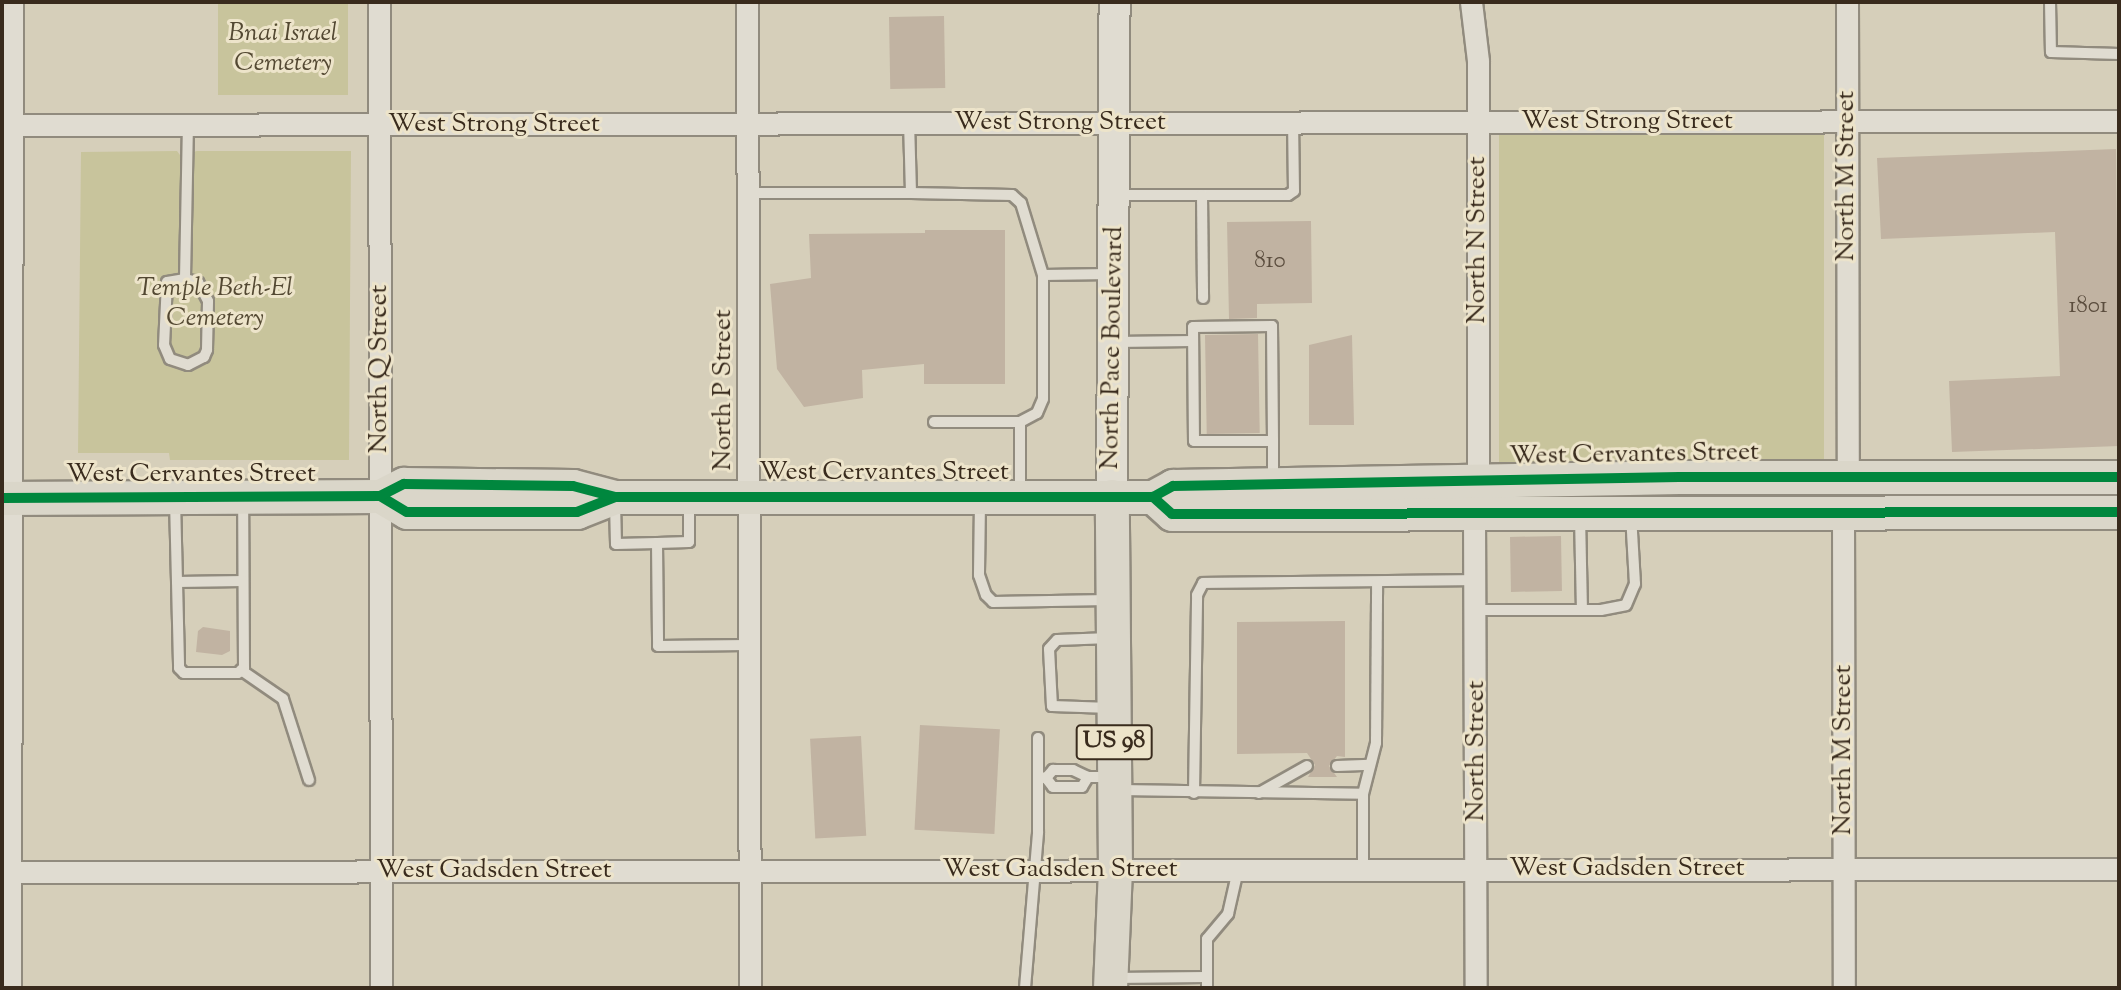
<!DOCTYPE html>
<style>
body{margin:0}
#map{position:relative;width:2121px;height:990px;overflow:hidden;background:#d6cfba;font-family:"Sorts Mill Goudy",serif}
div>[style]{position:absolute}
.green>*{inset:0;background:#c8c49c;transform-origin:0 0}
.building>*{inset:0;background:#c1b3a2;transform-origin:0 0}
.roads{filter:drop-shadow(2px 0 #918b7e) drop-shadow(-2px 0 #918b7e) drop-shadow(0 2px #918b7e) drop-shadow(0 -2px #918b7e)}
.service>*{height:10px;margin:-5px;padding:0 5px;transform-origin:5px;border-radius:5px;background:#e0dcd1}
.minor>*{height:21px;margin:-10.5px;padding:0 10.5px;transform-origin:10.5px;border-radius:10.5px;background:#e0dcd1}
.secondary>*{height:30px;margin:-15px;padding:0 15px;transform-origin:15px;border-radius:15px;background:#e0dcd1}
.primary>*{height:33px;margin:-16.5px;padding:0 16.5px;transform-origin:16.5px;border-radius:16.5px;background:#dad6c9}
.cycleway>*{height:10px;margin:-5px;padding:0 5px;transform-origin:5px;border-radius:5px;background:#00873e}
span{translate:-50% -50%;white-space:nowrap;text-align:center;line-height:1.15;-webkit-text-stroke:6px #ede4ca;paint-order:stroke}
.number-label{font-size:23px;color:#5b4d3e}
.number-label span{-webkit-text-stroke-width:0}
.shield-label span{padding:2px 5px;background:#ede4ca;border:2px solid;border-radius:5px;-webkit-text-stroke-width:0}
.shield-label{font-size:24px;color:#392b1d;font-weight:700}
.park-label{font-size:26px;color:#534832;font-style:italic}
.street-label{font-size:26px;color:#392b1d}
.frame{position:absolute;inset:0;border:4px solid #392b1d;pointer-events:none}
</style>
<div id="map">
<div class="green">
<div style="left:218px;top:2px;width:130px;height:93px"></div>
<div style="left:1499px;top:135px;width:325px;height:334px"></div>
<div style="clip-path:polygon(177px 151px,180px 155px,197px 151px,351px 151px,349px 460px,170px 460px,169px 453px,78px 453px,81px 152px)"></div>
</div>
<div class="building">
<div style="left:944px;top:16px;width:72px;height:55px;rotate:89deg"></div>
<div style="clip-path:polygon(2116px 149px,2119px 446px,1952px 452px,1949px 381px,2060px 376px,2055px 232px,1881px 239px,1877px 158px)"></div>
<div style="clip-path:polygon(1311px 221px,1312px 303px,1257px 304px,1257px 318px,1229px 319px,1227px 222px)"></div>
<div style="clip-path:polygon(925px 230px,1005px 230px,1005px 384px,924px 384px,924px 364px,862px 370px,863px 398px,804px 407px,777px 369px,770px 284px,811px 278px,809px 234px,925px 233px)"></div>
<div style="left:1258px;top:334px;width:99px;height:53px;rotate:89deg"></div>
<div style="clip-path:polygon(1352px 335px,1354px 425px,1309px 425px,1309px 345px)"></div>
<div style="left:1561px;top:536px;width:55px;height:51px;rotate:89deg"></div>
<div style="clip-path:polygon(1345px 621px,1345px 757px,1337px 756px,1329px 766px,1337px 777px,1308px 777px,1315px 765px,1307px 753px,1237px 754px,1237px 622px)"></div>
<div style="clip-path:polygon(203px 627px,230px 631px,230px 651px,222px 655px,196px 652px,198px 631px)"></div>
<div style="left:920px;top:725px;width:80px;height:105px;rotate:3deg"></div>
<div style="left:861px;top:736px;width:100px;height:51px;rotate:87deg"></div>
</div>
<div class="roads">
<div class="service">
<div style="left:2050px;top:2px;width:50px;rotate:88.9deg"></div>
<div style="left:2051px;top:52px;width:68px;rotate:1.7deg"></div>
<div style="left:747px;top:193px;width:164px"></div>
<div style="left:911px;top:193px;width:70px;rotate:-91.6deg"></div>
<div style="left:911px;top:193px;width:101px;rotate:1.1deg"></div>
<div style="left:1012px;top:195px;width:12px;rotate:42deg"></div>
<div style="left:1021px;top:203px;width:75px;rotate:73deg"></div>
<div style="left:1043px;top:275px;width:67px;rotate:-0.9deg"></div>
<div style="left:1117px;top:195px;width:171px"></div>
<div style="left:1288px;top:195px;width:7px;rotate:-34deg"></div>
<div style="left:1294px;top:191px;width:69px;rotate:-90.8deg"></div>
<div style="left:1202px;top:195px;width:103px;rotate:89.4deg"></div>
<div style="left:185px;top:279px;width:18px;rotate:171deg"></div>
<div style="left:167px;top:282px;width:63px;rotate:92.7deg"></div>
<div style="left:164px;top:345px;width:15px;rotate:67deg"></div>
<div style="left:170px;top:359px;width:19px;rotate:18deg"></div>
<div style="left:188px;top:365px;width:18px;rotate:-27deg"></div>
<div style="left:204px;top:357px;width:8px;rotate:-67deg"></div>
<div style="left:207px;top:350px;width:49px;rotate:-88.8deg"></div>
<div style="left:208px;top:301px;width:21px;rotate:-118deg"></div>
<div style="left:198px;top:282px;width:13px;rotate:-167deg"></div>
<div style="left:185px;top:279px;width:154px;rotate:-88.9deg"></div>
<div style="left:1272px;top:326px;width:115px;rotate:89.5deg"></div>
<div style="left:1273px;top:441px;width:79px;rotate:180deg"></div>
<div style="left:1194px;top:441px;width:114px;rotate:-90.5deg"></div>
<div style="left:1193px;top:327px;width:79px;rotate:-0.7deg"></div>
<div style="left:1115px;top:342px;width:78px;rotate:-0.7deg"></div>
<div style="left:934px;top:422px;width:86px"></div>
<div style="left:1273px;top:441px;width:39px;rotate:90deg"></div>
<div style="left:1020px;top:495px;width:73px;rotate:-90deg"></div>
<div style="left:1020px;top:422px;width:19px;rotate:-28deg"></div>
<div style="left:1037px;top:413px;width:15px;rotate:-67deg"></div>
<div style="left:1043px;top:399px;width:124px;rotate:-90deg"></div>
<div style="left:175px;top:500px;width:168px;rotate:88.6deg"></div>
<div style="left:179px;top:668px;width:7px;rotate:45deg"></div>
<div style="left:184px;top:673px;width:54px"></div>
<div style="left:238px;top:673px;width:8px;rotate:-40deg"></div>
<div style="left:244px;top:668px;width:167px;rotate:-90.3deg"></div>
<div style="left:980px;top:502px;width:73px;rotate:90.8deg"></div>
<div style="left:979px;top:575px;width:21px;rotate:71deg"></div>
<div style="left:986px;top:595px;width:10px;rotate:45deg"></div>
<div style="left:993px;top:602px;width:115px;rotate:-1deg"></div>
<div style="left:615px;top:503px;width:41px;rotate:88.6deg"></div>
<div style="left:616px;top:544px;width:41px;rotate:-1.4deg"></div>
<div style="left:657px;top:543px;width:103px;rotate:89.4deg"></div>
<div style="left:658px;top:646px;width:89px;rotate:-0.6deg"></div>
<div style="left:1580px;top:516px;width:94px;rotate:88.8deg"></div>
<div style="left:657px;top:543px;width:32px;rotate:-2deg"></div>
<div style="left:689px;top:542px;width:42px;rotate:-90deg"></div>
<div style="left:177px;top:582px;width:66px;rotate:-0.9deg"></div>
<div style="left:1477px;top:610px;width:124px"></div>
<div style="left:1601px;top:610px;width:25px;rotate:-11deg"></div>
<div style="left:1626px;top:605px;width:23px;rotate:-67deg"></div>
<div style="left:1635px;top:584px;width:69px;rotate:-93.3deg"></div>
<div style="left:1110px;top:638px;width:53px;rotate:177.8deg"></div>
<div style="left:1057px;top:640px;width:12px;rotate:132deg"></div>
<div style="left:1049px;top:649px;width:57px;rotate:87deg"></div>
<div style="left:1052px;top:706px;width:59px;rotate:1.9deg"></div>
<div style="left:241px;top:670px;width:51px;rotate:34.6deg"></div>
<div style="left:283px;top:699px;width:85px;rotate:72.2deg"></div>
<div style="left:1337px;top:766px;width:33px;rotate:-2deg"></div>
<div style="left:1039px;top:777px;width:7px;rotate:8deg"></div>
<div style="left:1046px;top:778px;width:11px;rotate:-49deg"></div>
<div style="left:1053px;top:770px;width:20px"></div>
<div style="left:1073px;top:770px;width:17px;rotate:25deg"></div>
<div style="left:1088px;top:777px;width:22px"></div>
<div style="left:1046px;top:778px;width:11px;rotate:52deg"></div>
<div style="left:1053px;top:787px;width:29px"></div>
<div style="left:1082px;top:787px;width:12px;rotate:-59deg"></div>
<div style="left:1120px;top:790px;width:243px;rotate:0.9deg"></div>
<div style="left:1363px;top:794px;width:75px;rotate:90deg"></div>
<div style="left:1194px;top:793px;width:198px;rotate:-89.1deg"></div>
<div style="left:1197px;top:595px;width:13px;rotate:-63deg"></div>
<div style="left:1203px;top:583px;width:274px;rotate:-0.6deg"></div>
<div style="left:1259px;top:793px;width:55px;rotate:-29.4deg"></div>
<div style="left:1363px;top:794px;width:53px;rotate:-75.7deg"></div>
<div style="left:1376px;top:743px;width:161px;rotate:-89.6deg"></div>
<div style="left:1114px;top:978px;width:92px;rotate:-0.6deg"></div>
<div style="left:1025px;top:988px;width:157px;rotate:-85.2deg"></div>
<div style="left:1038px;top:832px;width:94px;rotate:-90deg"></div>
<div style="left:1207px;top:988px;width:49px;rotate:-90deg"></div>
<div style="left:1207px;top:939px;width:33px;rotate:-50deg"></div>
<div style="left:1228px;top:914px;width:45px;rotate:-77.2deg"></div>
</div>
<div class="minor">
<div style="left:379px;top:2px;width:986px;rotate:89.88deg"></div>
<div style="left:747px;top:2px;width:986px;rotate:89.83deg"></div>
<div style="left:1471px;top:2px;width:59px;rotate:83.2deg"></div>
<div style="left:1478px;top:61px;width:419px;rotate:90deg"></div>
<div style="left:1847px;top:2px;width:474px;rotate:89.9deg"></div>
<div style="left:2px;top:125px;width:2117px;rotate:-0.11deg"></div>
<div style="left:1843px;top:512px;width:476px;rotate:89.9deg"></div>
<div style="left:1474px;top:513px;width:475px;rotate:89.8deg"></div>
<div style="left:2px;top:872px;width:2117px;rotate:-0.08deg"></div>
<div style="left:10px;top:988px;width:986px;rotate:-89.88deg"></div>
</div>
<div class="secondary">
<div style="left:1112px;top:496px;width:494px;rotate:-89.7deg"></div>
</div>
<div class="primary">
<div style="left:380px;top:496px;width:31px;rotate:31deg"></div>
<div style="left:407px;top:512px;width:170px"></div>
<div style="left:577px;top:512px;width:41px;rotate:-21.5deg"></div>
<div style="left:1153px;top:497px;width:25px;rotate:42deg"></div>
<div style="left:1172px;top:514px;width:947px;rotate:-0.12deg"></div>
<div style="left:2px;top:498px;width:378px;rotate:-0.3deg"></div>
<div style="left:380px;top:496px;width:27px;rotate:-27deg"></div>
<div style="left:404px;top:484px;width:169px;rotate:0.7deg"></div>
<div style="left:573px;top:486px;width:43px;rotate:14.7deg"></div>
<div style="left:615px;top:497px;width:538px"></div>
<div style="left:1153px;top:497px;width:23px;rotate:-29deg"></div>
<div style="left:1173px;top:486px;width:506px;rotate:-1.02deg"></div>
<div style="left:1679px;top:477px;width:440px"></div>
<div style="left:1110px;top:988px;width:118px;rotate:-87.6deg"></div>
<div style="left:1115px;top:870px;width:374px;rotate:-90.5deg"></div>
</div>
</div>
<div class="cycleway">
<div style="left:380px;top:496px;width:31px;rotate:31deg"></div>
<div style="left:407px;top:512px;width:170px"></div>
<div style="left:577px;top:512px;width:41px;rotate:-21.5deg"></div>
<div style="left:1153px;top:497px;width:25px;rotate:42deg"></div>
<div style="left:1172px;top:514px;width:947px;rotate:-0.12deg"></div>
<div style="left:2px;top:498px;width:378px;rotate:-0.3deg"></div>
<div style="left:380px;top:496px;width:27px;rotate:-27deg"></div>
<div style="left:404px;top:484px;width:169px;rotate:0.7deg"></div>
<div style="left:573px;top:486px;width:43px;rotate:14.7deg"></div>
<div style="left:615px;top:497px;width:538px"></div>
<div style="left:1153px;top:497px;width:23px;rotate:-29deg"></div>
<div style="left:1173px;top:486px;width:506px;rotate:-1.02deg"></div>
<div style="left:1679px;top:477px;width:440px"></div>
</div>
<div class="number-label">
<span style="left:1270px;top:262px">810</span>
<span style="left:2088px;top:307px">1801</span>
</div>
<div class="shield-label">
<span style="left:1114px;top:742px">US 98</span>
</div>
<div class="park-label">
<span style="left:283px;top:49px">Bnai Israel<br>Cemetery</span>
<span style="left:215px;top:304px">Temple Beth-El<br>Cemetery</span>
</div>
<div class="street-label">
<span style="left:1627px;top:122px">West Strong Street</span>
<span style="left:1060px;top:123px">West Strong Street</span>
<span style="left:494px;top:125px">West Strong Street</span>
<span style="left:1847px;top:176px;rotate:-90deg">North M Street</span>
<span style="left:1478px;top:240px;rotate:-90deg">North N Street</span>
<span style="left:1113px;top:348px;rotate:-89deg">North Pace Boulevard</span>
<span style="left:380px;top:369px;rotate:-90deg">North Q Street</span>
<span style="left:724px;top:390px;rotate:-90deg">North P Street</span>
<span style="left:1634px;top:455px;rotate:-1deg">West Cervantes Street</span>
<span style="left:884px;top:473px">West Cervantes Street</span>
<span style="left:191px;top:475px">West Cervantes Street</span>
<span style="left:1844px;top:750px;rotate:-90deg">North M Street</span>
<span style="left:1477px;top:751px;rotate:-90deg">North Street</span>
<span style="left:1627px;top:869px">West Gadsden Street</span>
<span style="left:1060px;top:870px">West Gadsden Street</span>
<span style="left:494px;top:871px">West Gadsden Street</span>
</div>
<div class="frame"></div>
</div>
